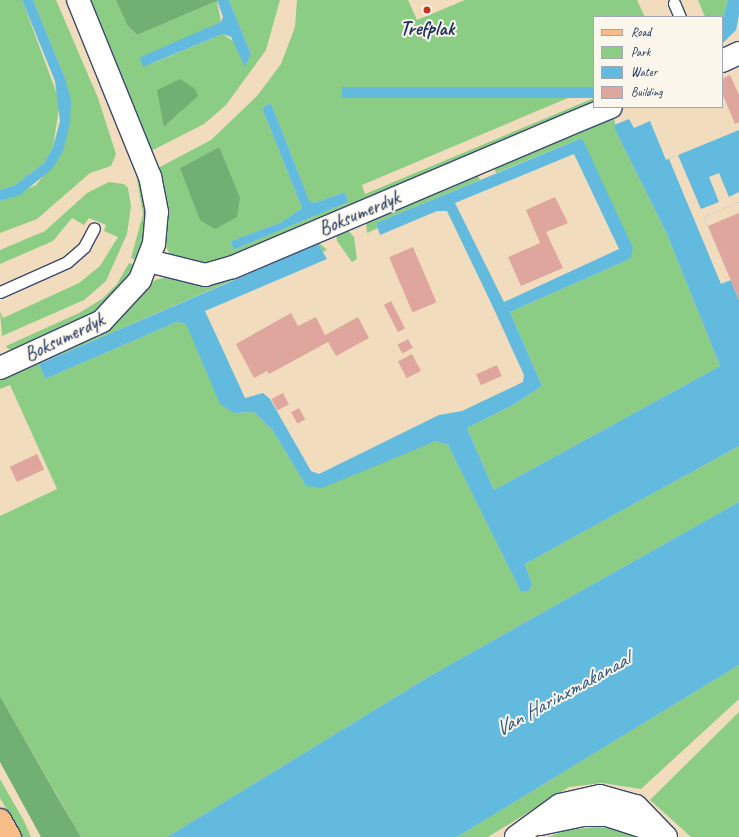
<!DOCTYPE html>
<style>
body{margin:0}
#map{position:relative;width:739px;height:837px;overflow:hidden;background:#f1ddbe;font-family:Caveat,sans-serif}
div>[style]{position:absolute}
.green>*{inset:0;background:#8bcd85}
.forest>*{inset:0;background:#70b072}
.water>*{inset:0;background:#62badf;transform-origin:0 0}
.pier>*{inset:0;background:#f1ddbe}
.building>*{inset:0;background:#dfa69e;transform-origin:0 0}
.roads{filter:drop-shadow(1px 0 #3b496c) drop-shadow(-1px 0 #3b496c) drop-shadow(0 1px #3b496c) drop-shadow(0 -1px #3b496c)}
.lane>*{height:11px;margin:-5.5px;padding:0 5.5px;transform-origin:5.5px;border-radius:5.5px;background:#fff}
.street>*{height:22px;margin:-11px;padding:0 11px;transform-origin:11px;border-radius:11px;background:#fff}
.primary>*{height:22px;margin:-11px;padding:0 11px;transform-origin:11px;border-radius:11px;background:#f8bd89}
.dots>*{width:11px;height:11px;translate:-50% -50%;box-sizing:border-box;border:2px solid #fbf7ec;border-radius:50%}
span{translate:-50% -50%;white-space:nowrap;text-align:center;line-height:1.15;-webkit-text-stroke:4px #fbf7ec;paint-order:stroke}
.poi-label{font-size:20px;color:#1b2f5e;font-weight:700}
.street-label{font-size:20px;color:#1b2f5e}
.water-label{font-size:21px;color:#305985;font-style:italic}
.legend{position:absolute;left:593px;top:16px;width:130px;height:92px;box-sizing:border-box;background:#fbf7ec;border:1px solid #a1a7b3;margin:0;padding:5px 7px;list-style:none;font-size:12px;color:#1b2f5e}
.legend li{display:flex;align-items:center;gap:8px;height:20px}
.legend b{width:20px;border:1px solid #a1a7b3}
</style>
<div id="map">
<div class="green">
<div style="clip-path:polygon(0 0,22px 0,60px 102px,53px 147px,44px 163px,15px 185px,0 190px)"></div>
<div style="clip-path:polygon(33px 0,56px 0,98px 98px,116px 154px,111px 166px,90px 173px,37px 219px,0 233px,0 201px,36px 185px,63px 151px,65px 78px)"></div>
<div style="clip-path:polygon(evenodd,90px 0,116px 0,127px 25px,137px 35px,217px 1px,221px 22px,149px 65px,223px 34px,251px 54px,229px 0,280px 0,266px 50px,226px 105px,204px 124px,151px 151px,90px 0,180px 79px,183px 110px,164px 127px,180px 79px)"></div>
<div style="clip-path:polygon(evenodd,297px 0,408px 0,417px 20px,465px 0,637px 0,645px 17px,594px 17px,594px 87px,362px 185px,365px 194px,594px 98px,594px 107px,207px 266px,171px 256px,166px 247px,163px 183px,158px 168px,211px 140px,257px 96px,281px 64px,295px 27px,297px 0,271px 103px,309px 200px,314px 203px,345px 192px,348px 202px,233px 250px,231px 241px,282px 222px,302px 208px,262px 108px,271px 103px,297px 0,219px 147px,237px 217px,180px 168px,219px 147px)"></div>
<div style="clip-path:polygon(698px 0,728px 0,722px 21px,722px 17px,705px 17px)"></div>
<div style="clip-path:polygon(613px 114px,618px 136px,666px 232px,720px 366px,494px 490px,467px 428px,513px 405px,542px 386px,510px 312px,630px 259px,582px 138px,496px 173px,493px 165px)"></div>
<div style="clip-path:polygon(477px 173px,480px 180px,376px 223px,378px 228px,367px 233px,366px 222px)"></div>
<div style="clip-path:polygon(136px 174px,143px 174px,150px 211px,141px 262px,131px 258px,143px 214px)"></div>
<div style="clip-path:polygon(109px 182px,124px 184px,128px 188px,131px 206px,127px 234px,106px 281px,84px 300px,2px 336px,0 311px,3px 318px,79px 283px,100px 266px,118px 237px,104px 231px,106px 225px,89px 218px,84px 225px,72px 218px,53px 241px,0 264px,0 250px,45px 231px,87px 193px)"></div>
<div style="clip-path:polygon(346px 228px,354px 237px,357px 259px,352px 262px,337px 241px,336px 233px)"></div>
<div style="clip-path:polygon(317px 241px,327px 250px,323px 252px,317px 244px,39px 364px,45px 379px,177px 322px,186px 324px,234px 413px,254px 412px,273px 431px,306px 486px,436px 441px,448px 445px,521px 592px,532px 584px,525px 564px,739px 446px,739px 502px,430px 676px,167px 837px,81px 837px,0 696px,0 516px,57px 489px,10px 385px,0 389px,0 379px,107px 327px,155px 280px)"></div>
<div style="clip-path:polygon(129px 263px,139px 267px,119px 295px,84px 322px,14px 351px,7px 348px,6px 346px,79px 313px,102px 299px,117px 284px)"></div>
<div style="clip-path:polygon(739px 665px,739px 699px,641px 789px,602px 783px,569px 787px,488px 837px,457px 837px)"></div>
<div style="clip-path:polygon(739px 712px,739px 837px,691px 837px,650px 800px)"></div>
<div style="clip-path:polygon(0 779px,24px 821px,31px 837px,23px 837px,0 798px)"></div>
<div style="clip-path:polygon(597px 827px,617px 829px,636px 837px,548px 837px,567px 830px)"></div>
</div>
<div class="forest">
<div style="clip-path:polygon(116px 0,217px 0,217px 1px,137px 35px,127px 25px)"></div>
<div style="clip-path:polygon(180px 79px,195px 89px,198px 96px,164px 127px,157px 90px)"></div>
<div style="clip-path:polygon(219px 147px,240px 198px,237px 217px,215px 229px,200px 220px,180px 168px)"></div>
<div style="clip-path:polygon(0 696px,57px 796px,81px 837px,41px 837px,0 762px)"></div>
</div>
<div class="water">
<div style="clip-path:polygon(22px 0,33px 0,65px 78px,71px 101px,70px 123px,63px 151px,52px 169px,20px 195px,0 201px,0 190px,15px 185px,44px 163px,53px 147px,60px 121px,55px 81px)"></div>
<div style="clip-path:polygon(217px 0,229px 0,251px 54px,245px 67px,231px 37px,223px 34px,143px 67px,140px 58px,143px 56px,221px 22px,223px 17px)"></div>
<div style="clip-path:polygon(728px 0,739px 0,739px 15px,736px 30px,722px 44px,722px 21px)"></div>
<div style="left:594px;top:87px;width:11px;height:252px;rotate:90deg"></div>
<div style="clip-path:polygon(271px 103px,309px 200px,314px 203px,345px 192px,348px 202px,233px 250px,231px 241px,282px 222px,302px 208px,262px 108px)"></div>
<div style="clip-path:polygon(evenodd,629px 119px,634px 128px,650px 121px,666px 160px,739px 130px,739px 202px,704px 217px,739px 300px,739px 446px,525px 564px,532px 584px,530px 590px,521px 592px,448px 445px,436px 441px,322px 488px,306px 486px,273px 431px,254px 412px,234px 413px,220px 404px,186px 324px,177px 322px,45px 379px,39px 364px,318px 244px,327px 259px,205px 311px,245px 398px,263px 393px,270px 399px,311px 471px,319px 474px,439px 415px,462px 411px,523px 382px,524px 375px,493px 307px,447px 211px,437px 211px,380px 235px,376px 223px,582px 138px,633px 248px,630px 259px,510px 312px,542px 386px,513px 405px,467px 428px,494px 490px,720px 366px,666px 232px,618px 136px,614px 125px,629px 119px,574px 154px,619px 249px,504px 302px,455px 203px,574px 154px)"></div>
<div style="clip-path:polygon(739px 502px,739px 665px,457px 837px,167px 837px,430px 676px)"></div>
</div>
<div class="pier">
<div style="clip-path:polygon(678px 155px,701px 209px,719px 202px,709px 177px,719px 173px,729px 197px,739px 192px,739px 202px,704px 217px,731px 280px,721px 284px,669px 159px)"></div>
</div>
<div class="building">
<div style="clip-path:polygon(730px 75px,739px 95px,739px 122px,735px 124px,722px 93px,722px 79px)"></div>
<div style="clip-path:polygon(555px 197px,568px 223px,546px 232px,563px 268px,521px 286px,508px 257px,540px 243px,526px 210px)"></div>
<div style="clip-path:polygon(739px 213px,739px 300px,708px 226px)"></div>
<div style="left:413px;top:247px;width:60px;height:26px;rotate:67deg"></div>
<div style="left:391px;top:301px;width:31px;height:8px;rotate:63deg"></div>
<div style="clip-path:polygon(291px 313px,298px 326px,316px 317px,325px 335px,358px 317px,369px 338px,336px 356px,328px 342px,269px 374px,267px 371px,254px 378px,236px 344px)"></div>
<div style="left:408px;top:339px;width:10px;height:12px;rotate:61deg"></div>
<div style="left:412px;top:354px;width:19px;height:16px;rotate:62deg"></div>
<div style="left:497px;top:365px;width:12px;height:23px;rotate:66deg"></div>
<div style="left:283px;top:393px;width:13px;height:13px;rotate:63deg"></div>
<div style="left:299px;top:408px;width:13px;height:9px;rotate:61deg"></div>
<div style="left:37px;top:454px;width:17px;height:30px;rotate:65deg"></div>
</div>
<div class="roads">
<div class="lane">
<div style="left:674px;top:3px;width:15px;rotate:67deg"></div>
<div style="left:0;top:292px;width:73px;rotate:-24.1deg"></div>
<div style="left:67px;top:262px;width:23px;rotate:-41deg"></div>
<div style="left:84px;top:247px;width:21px;rotate:-62deg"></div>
</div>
<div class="street">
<div style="left:722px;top:61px;width:19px;rotate:-25deg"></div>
<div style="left:570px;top:124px;width:44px;rotate:-22.5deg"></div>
<div style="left:149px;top:261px;width:58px;rotate:14deg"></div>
<div style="left:205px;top:275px;width:29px;rotate:-16deg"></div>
<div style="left:233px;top:267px;width:361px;rotate:-23deg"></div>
<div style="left:0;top:368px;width:112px;rotate:-24.7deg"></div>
<div style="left:102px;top:321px;width:56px;rotate:-47.2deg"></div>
<div style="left:140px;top:280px;width:39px;rotate:-69deg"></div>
<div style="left:154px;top:244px;width:32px;rotate:-85deg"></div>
<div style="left:157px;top:212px;width:36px;rotate:-101deg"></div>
<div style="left:150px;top:177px;width:191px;rotate:-112.1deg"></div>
<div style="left:540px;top:824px;width:44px;rotate:-11.8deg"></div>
<div style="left:583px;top:815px;width:24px"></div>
<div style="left:607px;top:815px;width:52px;rotate:18.1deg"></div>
<div style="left:516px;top:837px;width:54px;rotate:-36deg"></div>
<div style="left:560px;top:805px;width:41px;rotate:-12.7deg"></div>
<div style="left:600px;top:796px;width:37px;rotate:16deg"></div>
<div style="left:636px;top:806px;width:43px;rotate:45.9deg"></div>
</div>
<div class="primary">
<div style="left:0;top:820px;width:20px;rotate:60deg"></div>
</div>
</div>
<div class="dots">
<div style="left:427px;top:10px;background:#c8321e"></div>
</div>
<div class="poi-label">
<span style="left:427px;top:28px">Trefplak</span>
</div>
<div class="street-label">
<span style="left:359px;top:213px;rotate:-23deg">Boksumerdyk</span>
<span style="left:64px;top:337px;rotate:-26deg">Boksumerdyk</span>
</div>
<div class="water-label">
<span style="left:562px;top:694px;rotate:-29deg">Van Harinxmakanaal</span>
</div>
<ul class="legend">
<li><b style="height:5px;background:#f8bd89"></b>Road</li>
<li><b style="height:11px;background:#8bcd85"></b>Park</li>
<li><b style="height:11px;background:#62badf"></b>Water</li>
<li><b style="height:11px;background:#dfa69e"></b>Building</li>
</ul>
</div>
